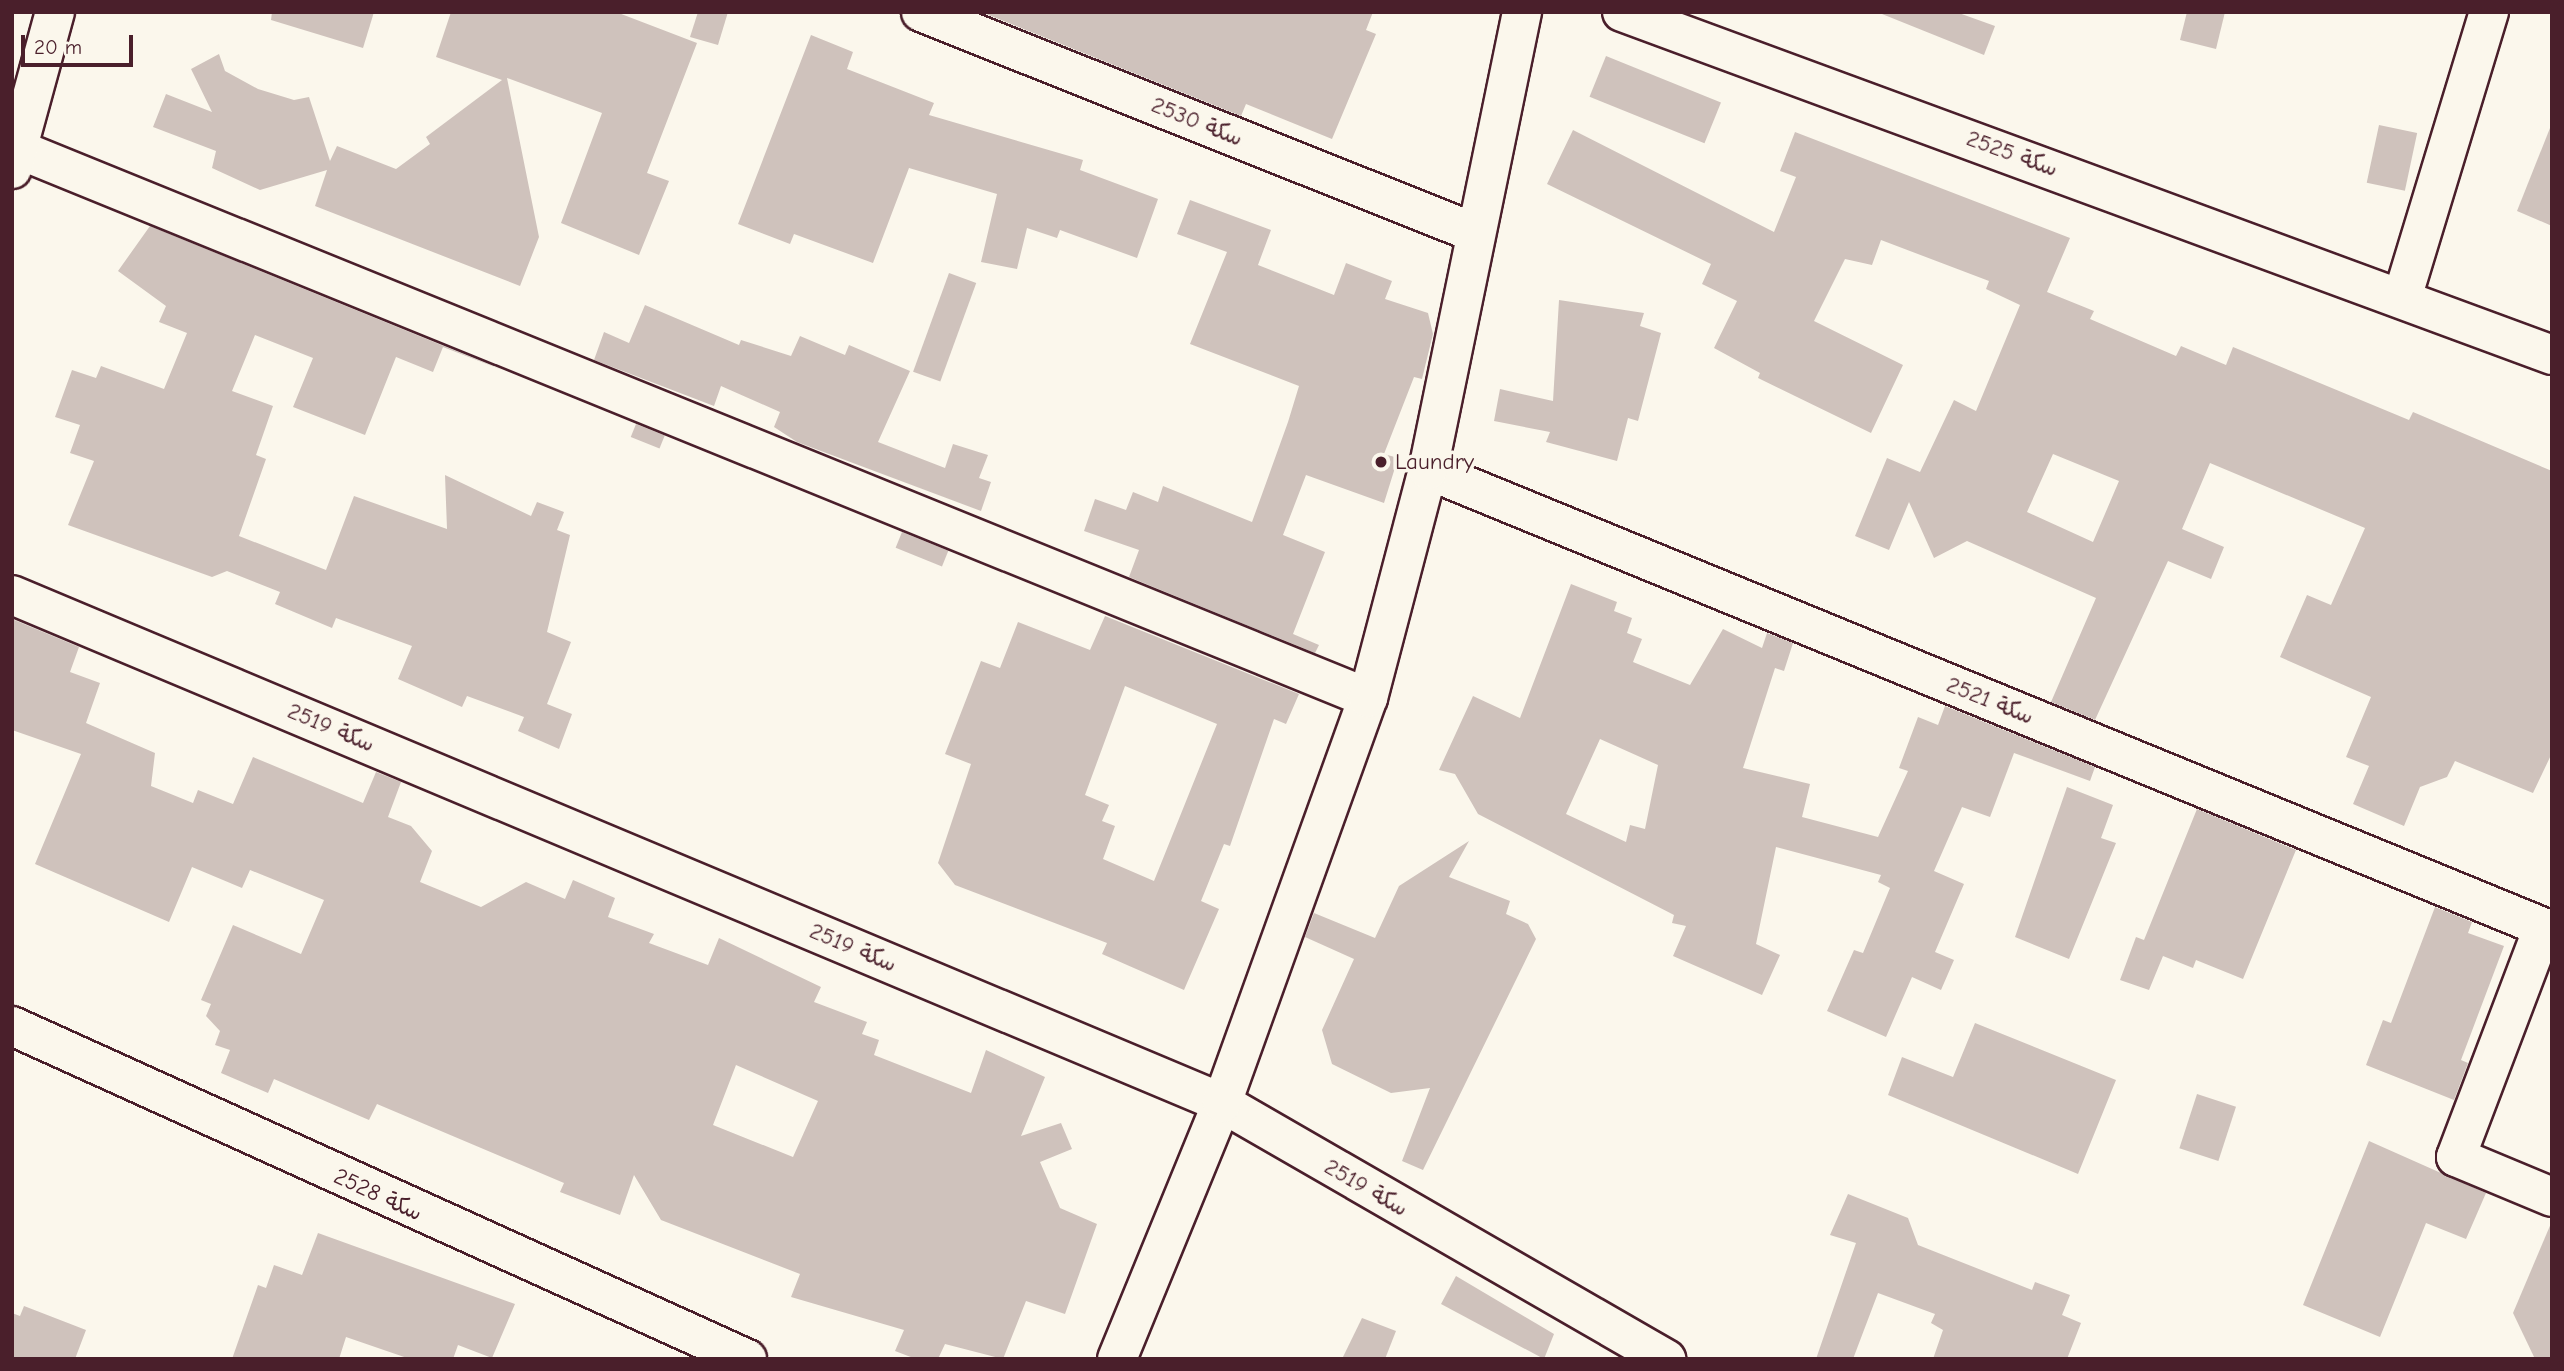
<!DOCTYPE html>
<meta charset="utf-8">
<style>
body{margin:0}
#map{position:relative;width:2564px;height:1371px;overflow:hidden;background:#fbf7ec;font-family:"Comic Neue","Playpen Sans Arabic",sans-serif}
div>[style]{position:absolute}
.building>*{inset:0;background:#cfc2bc;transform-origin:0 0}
.roads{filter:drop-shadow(2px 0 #4a1f2b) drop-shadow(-2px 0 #4a1f2b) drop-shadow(0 2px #4a1f2b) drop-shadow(0 -2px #4a1f2b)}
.minor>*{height:38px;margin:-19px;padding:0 19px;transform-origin:19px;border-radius:19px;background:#fbf7ec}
.dots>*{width:19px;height:19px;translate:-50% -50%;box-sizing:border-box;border:4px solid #fbf7ec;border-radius:50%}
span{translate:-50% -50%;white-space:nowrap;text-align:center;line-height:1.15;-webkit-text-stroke:7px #fbf7ec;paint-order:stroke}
.street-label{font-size:23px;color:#4a1f2b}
.poi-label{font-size:23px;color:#4a1f2b}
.left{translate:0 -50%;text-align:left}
.frame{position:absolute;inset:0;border:14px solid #4a1f2b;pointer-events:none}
.scale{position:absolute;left:21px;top:35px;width:112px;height:32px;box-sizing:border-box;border:4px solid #4a1f2b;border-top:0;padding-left:9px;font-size:21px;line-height:24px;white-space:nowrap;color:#4a1f2b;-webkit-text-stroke:5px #fbf7ec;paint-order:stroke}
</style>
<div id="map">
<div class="building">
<div style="clip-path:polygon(272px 12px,374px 12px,363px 48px,271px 20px)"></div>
<div style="clip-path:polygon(451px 12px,616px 12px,697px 43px,647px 173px,669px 181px,639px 255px,561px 223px,602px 113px,507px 78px,539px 237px,520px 286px,315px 206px,327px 170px,260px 190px,212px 168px,216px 151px,153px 127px,166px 94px,212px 112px,191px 69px,219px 54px,225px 71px,258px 89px,294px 100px,309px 97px,330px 161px,337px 146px,396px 169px,430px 144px,426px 137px,502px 80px,436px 57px)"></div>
<div style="clip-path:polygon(698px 12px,728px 12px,718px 45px,690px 37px)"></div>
<div style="clip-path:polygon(981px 12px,1373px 12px,1366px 30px,1376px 34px,1332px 139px,1246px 104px,1241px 116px)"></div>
<div style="clip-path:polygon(1877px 12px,1956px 12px,1995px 26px,1984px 55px)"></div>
<div style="clip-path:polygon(2187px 12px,2225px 12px,2216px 49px,2180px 40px)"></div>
<div style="clip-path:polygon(811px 35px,853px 52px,847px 69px,934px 103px,929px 115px,1083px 160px,1080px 170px,1158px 199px,1137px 258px,1060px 230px,1057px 238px,1027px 228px,1017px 269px,981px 262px,997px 194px,909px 168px,873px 263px,794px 234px,790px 244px,738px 224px)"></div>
<div style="left:1606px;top:56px;width:124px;height:44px;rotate:22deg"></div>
<div style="left:2379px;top:125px;width:39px;height:59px;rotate:12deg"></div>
<div style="clip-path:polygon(2550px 128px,2552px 129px,2552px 226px,2517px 211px)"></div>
<div style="clip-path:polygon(evenodd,1573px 130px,1774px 232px,1796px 177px,1780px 171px,1795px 132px,2070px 238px,2047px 292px,2094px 311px,2090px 319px,2176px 356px,2181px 346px,2226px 365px,2233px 347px,2409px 420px,2413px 412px,2552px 471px,2552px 753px,2533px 793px,2455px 761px,2447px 777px,2420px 787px,2404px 826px,2353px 804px,2369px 766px,2346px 757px,2371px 697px,2280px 657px,2307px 595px,2331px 605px,2365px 528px,2210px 463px,2182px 529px,2224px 547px,2211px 579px,2168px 561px,2095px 720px,2051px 702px,2096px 598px,1967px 541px,1934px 558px,1909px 502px,1889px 550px,1855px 536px,1887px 458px,1920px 472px,1954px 400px,1976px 411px,2020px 305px,1986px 289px,1989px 281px,1881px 240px,1872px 265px,1845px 259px,1814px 321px,1903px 365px,1871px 433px,1758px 378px,1760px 373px,1714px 348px,1737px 301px,1702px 284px,1711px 264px,1547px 184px,1573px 130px,2053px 454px,2119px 481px,2093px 542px,2027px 512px,2053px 454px)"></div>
<div style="clip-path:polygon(1190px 200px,1271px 230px,1258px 265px,1334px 295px,1346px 263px,1392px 281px,1385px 299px,1428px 313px,1433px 334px,1422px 379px,1414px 377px,1384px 454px,1398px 458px,1384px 503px,1306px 475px,1283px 535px,1325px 552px,1293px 634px,1319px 645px,1315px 653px,1129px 577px,1139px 550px,1084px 531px,1095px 499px,1126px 510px,1133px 492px,1158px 502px,1163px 486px,1252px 522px,1288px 422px,1299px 386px,1190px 344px,1227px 252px,1177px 234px)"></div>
<div style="clip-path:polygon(150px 226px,505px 371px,443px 347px,433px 372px,396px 357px,365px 435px,293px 407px,313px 358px,255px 335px,232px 391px,273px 406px,256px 455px,266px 459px,239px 536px,326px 570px,354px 496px,447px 529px,445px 475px,531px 516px,537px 502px,564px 512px,557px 530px,570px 535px,547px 632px,571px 642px,547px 704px,572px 714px,559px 749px,518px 731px,524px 717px,467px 696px,462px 707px,398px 679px,412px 646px,336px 618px,332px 628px,275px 604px,280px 592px,227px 571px,212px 577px,68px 525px,94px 461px,70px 453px,80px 425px,55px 417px,72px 370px,96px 378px,101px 366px,164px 389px,187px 333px,159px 322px,166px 306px,118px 271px)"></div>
<div style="left:949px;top:273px;width:29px;height:105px;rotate:20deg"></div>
<div style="clip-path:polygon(1559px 300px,1644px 313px,1640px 326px,1661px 333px,1638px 421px,1628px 418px,1617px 461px,1546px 442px,1550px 432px,1494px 421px,1500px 389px,1553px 401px)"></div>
<div style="clip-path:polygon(645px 305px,739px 345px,741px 340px,791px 356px,800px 336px,845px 355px,849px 345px,910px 371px,878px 442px,945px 468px,953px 444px,988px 455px,979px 478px,991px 482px,981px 511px,797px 442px,774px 427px,780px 412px,721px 386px,714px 406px,594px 360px,604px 332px,629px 343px)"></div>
<div style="left:636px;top:424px;width:31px;height:14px;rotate:22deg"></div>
<div style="left:902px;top:532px;width:50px;height:17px;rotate:22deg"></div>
<div style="clip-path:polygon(evenodd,1571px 584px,1617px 602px,1614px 611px,1632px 618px,1627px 633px,1642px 639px,1633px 662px,1690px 685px,1723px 629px,1762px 648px,1767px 633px,1793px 643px,1784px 671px,1775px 668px,1743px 768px,1810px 784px,1802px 817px,1878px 837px,1908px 771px,1899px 768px,1918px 717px,1938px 725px,1945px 706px,2095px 767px,2090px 781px,2014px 753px,1990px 817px,1962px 807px,1934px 871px,1964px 884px,1935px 952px,1954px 960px,1941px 990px,1912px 977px,1886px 1037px,1827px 1011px,1854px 950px,1863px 953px,1890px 888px,1878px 882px,1881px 875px,1776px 847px,1756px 944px,1780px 955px,1762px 995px,1673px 956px,1686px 926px,1672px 923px,1674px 915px,1478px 814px,1455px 774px,1439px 770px,1473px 696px,1520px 718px,1571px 584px,1600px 739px,1658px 765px,1645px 829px,1630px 825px,1626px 842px,1566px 814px,1600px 739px)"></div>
<div style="clip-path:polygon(evenodd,1105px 616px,1299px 694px,1286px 724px,1274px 719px,1230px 846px,1224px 844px,1201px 901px,1219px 909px,1184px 990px,1102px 954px,1107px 943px,955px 885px,938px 863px,971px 764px,945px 754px,981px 661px,1000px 668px,1018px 622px,1090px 650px,1105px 616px,1125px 686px,1217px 724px,1154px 881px,1103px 859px,1115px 826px,1102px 821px,1109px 805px,1085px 795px,1125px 686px)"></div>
<div style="clip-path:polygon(evenodd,12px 619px,79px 647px,70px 672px,100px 683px,86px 723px,155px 753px,151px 786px,193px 803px,198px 790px,233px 804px,253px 757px,363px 803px,376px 772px,401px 782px,388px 817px,411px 826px,432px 851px,420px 882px,481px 907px,526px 882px,565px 899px,573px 880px,615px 898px,608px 917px,654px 934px,649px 943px,708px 965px,719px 938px,821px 987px,814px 1002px,867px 1022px,862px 1034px,879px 1040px,874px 1055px,971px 1093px,986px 1050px,1045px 1077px,1021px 1136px,1061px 1123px,1072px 1149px,1040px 1162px,1060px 1208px,1097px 1224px,1065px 1314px,1026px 1301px,1003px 1359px,945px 1344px,938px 1359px,916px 1359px,895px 1351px,904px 1330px,791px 1297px,800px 1274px,661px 1220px,634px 1175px,620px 1215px,560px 1192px,564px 1183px,377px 1104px,369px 1120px,274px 1079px,268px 1093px,221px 1073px,230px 1050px,215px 1045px,220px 1031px,206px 1016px,211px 1004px,201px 1000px,233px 925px,301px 954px,324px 900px,250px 870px,242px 888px,192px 867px,169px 922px,35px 864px,81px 754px,12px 730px,12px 619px,736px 1065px,818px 1101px,793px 1157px,713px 1125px,736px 1065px)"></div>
<div style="clip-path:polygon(2067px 787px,2113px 805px,2101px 838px,2116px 843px,2069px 959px,2015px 937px)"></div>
<div style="clip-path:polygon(2197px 809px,2296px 850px,2243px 979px,2196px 960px,2193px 968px,2163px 956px,2149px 990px,2120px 980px,2136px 937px,2144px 940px)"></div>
<div style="clip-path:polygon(1469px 841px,1449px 877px,1510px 901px,1506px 914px,1528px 924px,1536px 939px,1423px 1170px,1402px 1161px,1430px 1088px,1391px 1093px,1332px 1064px,1322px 1030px,1354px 959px,1305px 937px,1314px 913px,1375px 938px,1399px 886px)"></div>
<div style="clip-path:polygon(2435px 907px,2472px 922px,2468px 933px,2504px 946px,2461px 1060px,2468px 1063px,2454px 1100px,2366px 1065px,2383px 1020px,2391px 1023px)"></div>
<div style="clip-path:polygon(1975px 1023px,2116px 1080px,2078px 1174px,1888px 1095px,1902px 1057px,1953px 1077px)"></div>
<div style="left:2197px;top:1094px;width:41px;height:57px;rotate:18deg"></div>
<div style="clip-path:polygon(2369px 1141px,2486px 1193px,2466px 1239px,2426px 1223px,2380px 1337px,2303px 1305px)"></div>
<div style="clip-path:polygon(1848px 1194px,1908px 1218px,1918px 1245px,2032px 1290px,2035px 1282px,2070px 1295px,2062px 1315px,2081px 1323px,2067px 1359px,1933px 1359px,1943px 1330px,1931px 1323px,1935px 1314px,1878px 1293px,1853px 1359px,1816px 1359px,1856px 1243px,1830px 1235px)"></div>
<div style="clip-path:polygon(2552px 1221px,2552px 1359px,2535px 1359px,2513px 1313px)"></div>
<div style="clip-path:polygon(318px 1233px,515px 1304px,492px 1358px,458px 1345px,453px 1359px,410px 1359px,346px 1337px,339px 1359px,232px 1359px,258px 1285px,266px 1288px,274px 1265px,302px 1275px)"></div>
<div style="clip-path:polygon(1456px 1276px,1554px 1334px,1544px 1359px,1441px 1304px)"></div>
<div style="clip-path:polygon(24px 1306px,86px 1330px,75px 1359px,12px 1359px,12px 1313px,20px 1316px)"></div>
<div style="clip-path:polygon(1362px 1318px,1396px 1331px,1385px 1359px,1342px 1359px)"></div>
</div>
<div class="roads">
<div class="minor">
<div style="left:921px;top:12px;width:594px;rotate:21.73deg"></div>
<div style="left:1622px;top:12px;width:991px;rotate:20.24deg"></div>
<div style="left:20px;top:150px;width:1455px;rotate:22.12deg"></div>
<div style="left:12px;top:169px;width:163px;rotate:-74.7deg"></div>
<div style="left:2403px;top:295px;width:296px;rotate:-73.1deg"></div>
<div style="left:1428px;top:470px;width:1215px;rotate:22.3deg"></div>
<div style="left:12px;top:595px;width:1312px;rotate:22.77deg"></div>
<div style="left:1222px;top:1103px;width:513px;rotate:29.97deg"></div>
<div style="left:2543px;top:928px;width:245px;rotate:110.8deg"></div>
<div style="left:2456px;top:1157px;width:104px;rotate:22.6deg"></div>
<div style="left:12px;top:1026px;width:807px;rotate:24.37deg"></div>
<div style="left:1117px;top:1359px;width:277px;rotate:-67.7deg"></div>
<div style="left:1222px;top:1103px;width:431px;rotate:-70.2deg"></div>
<div style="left:1368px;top:698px;width:236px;rotate:-75.3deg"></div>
<div style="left:1428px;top:470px;width:468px;rotate:-78.4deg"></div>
</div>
</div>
<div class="dots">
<div style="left:1381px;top:462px;background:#4a1f2b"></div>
</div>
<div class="street-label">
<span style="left:1197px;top:122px;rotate:22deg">سكة 2530</span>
<span style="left:2012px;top:154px;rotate:20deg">سكة 2525</span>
<span style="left:1990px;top:701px;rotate:22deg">سكة 2521</span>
<span style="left:331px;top:728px;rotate:23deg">سكة 2519</span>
<span style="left:853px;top:948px;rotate:23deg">سكة 2519</span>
<span style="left:1366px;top:1188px;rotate:30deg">سكة 2519</span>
<span style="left:378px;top:1195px;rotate:25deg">سكة 2528</span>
</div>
<div class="poi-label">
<span class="left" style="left:1395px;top:462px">Laundry</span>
</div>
<div class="frame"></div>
<div class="scale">20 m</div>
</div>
